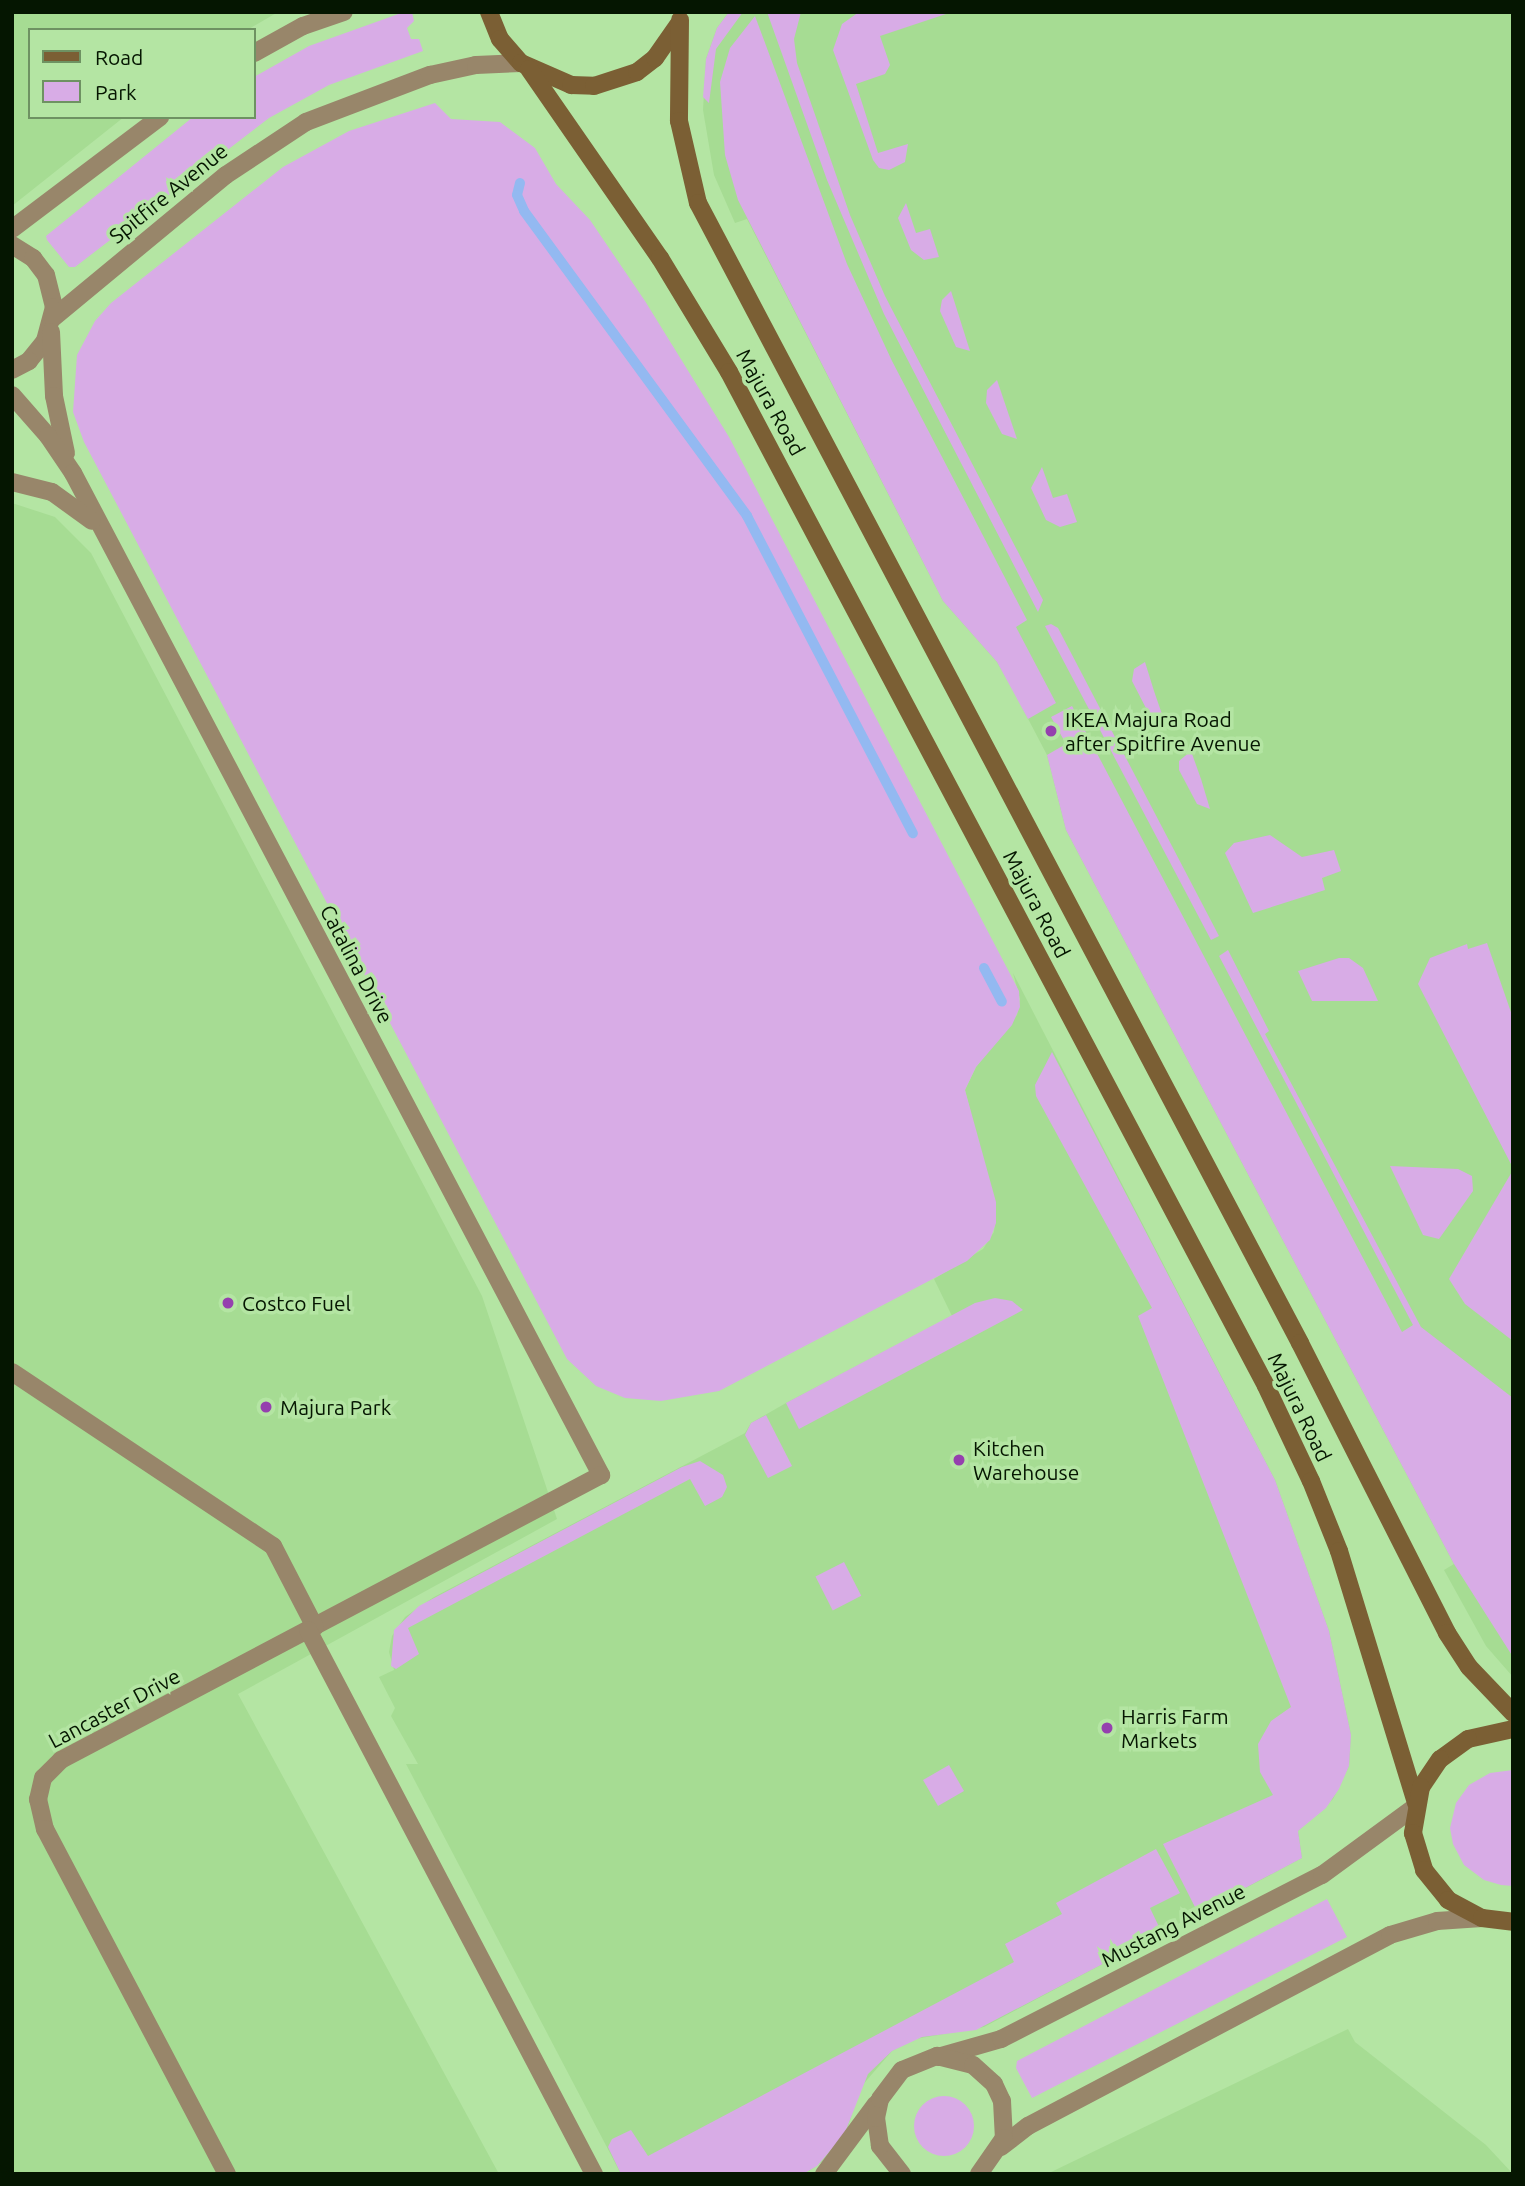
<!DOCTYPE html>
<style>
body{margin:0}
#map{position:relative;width:1525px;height:2186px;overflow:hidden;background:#b4e5a3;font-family:Ubuntu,sans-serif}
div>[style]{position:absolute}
.built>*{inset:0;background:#a6dc93}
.green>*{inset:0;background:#d8ace6;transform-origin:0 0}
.round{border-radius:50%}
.stream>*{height:10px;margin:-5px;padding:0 5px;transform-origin:5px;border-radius:5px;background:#93b9f1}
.minor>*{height:18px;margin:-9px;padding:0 9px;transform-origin:9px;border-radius:9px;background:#98866a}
.secondary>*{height:18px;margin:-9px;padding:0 9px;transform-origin:9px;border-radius:9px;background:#7b5f34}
.dots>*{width:19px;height:19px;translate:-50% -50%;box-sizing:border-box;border:4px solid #b4e5a3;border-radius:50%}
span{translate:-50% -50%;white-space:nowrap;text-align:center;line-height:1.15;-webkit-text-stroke:7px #b4e5a3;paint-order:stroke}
.street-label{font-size:21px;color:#051601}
.poi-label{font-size:21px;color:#051601}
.left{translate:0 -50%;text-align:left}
.frame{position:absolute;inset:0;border:14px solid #051601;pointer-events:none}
.legend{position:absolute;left:28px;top:28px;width:228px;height:91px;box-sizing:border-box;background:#b4e5a3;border:2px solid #6e9262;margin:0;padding:9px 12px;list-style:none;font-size:21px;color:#051601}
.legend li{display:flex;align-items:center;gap:14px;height:35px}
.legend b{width:35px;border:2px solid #6e9262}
</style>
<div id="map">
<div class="built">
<div style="clip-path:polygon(12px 12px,278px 12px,247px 30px,30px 30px,30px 117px,124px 117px,12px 206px)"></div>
<div style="clip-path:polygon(729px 12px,1513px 12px,1513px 1677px,1486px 1646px,1444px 1570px,1454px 1564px,1066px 830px,1047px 755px,1012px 688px,997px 662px,943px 601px,747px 219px,735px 223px,714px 175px,703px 110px,706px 59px,717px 28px)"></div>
<div style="clip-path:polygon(12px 503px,55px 517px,91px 553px,482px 1296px,557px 1519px,238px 1694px,499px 2174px,12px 2174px)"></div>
<div style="clip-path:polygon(1013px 973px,1275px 1480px,1329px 1631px,1351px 1735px,1349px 1766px,1333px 1799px,1298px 1831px,1302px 1858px,984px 2027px,915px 2039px,892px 2051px,860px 2088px,848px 2127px,823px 2161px,809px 2171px,621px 2174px,406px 1764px,418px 1764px,391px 1716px,395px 1708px,379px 1677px,394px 1670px,389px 1652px,392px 1636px,405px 1617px,434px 1597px,745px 1433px,751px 1423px,786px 1403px,952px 1316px,934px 1279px,983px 1249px,994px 1232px,996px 1213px,965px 1090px,976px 1067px,1017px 1015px,1020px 999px)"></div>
<div style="clip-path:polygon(1348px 2029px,1355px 2042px,1486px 2145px,1513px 2174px,1047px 2174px)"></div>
</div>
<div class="green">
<div style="clip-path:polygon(404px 12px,412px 12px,414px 21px,407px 28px,411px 39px,419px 39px,423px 51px,329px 85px,269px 118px,75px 267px,69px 267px,47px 240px,46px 236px,193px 117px,254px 117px,254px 77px,309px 46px)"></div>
<div style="clip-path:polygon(729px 12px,743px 12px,716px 49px,709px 103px,703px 97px,706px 59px,717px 28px)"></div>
<div style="clip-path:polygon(767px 12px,801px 12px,794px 39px,797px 63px,850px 215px,885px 296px,1043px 600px,1038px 612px,884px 314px,827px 180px)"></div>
<div style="clip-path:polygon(859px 12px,952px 12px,880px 36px,890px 65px,885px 74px,856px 84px,878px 153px,908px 144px,905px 162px,889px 170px,879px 168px,873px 160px,833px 50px,842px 24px)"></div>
<div style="clip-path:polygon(755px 16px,847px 264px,892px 361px,1027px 620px,1016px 627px,1056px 703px,1028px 719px,997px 662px,943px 601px,738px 200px,725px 155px,720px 82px,730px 48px)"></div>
<div style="clip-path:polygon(435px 103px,451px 119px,500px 122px,535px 148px,556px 184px,590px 220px,645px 301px,729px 437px,1019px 991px,1020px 1007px,1012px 1025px,976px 1067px,965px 1090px,996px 1202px,996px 1223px,990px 1240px,967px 1261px,719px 1391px,661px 1401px,625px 1398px,596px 1386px,567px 1359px,84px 442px,73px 412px,77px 355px,95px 321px,111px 303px,283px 167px,349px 131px)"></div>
<div style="clip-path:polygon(906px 203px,916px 233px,930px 229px,939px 257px,924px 260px,911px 250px,898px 218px)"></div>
<div style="clip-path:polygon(951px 291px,970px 351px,956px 347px,940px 311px,942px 300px)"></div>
<div style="clip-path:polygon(997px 380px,1017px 439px,1002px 434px,986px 403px,987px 390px)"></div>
<div style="clip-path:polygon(1042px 467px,1053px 498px,1067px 494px,1077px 522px,1060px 527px,1046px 520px,1031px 488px)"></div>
<div style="clip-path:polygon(1051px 624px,1058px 628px,1219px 936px,1211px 940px,1045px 626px)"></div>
<div style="clip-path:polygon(1145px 662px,1154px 691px,1164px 720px,1149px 714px,1132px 681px,1134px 669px)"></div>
<div style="clip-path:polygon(1072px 706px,1402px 1332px,1413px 1325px,1219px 956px,1228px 950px,1269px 1031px,1265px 1034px,1421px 1327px,1513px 1398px,1513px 1657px,1454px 1564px,1066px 830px,1047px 755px,1066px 744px,1051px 717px)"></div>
<div style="clip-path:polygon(1191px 751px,1201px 779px,1210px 809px,1197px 804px,1179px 770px,1179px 761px)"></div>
<div style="clip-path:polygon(1270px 835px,1302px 857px,1334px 850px,1341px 871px,1322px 878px,1325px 890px,1253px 913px,1225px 853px,1234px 843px)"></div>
<div style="clip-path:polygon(1487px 943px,1513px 1018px,1513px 1168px,1418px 984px,1430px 958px,1467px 944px,1468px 949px)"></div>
<div style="clip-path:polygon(1339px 958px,1349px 958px,1363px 968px,1378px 1001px,1312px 1001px,1298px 971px)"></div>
<div style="clip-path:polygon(1052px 1052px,1275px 1480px,1329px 1631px,1351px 1735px,1349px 1766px,1339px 1789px,1326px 1808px,1298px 1831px,1302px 1858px,1198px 1913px,1163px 1844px,1273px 1795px,1260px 1772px,1258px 1744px,1271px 1721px,1291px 1707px,1138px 1316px,1152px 1308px,1036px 1096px,1035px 1085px)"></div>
<div style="clip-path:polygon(1390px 1166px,1458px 1169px,1472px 1176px,1473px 1191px,1439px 1239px,1423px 1235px)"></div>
<div style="clip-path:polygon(1513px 1170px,1513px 1341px,1465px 1304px,1449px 1279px)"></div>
<div style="clip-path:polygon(995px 1298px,1012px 1301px,1023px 1310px,799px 1429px,786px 1403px,975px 1303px)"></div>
<div style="clip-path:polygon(766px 1415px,792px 1466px,768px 1478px,745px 1435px,751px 1423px)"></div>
<div style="clip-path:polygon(700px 1461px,723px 1475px,727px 1487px,722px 1497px,705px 1506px,690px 1479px,408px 1628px,419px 1654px,396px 1669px,391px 1666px,394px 1630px,419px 1606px,682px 1467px)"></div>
<div style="left:844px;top:1562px;width:38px;height:32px;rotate:63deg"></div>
<div style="left:949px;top:1765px;width:30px;height:30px;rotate:60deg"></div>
<div style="clip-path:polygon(1513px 1770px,1513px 1886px,1501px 1885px,1484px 1880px,1464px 1865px,1453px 1844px,1450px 1828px,1456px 1803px,1469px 1785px,1490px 1773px)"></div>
<div style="clip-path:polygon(1156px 1849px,1180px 1893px,1150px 1908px,1162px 1933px,976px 2030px,922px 2037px,892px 2051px,868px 2074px,844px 2135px,817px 2166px,803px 2174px,621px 2174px,608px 2147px,612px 2139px,631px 2130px,648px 2156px,1014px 1962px,1005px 1944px,1062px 1914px,1056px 1903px)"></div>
<div style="clip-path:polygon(1327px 1899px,1347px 1937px,1032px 2098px,1016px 2068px,1017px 2061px)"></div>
<div class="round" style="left:914px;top:2096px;width:60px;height:60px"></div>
</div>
<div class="stream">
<div style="left:520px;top:183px;width:12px;rotate:104deg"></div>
<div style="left:517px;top:195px;width:17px;rotate:66deg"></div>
<div style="left:524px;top:211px;width:378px;rotate:53.8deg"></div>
<div style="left:747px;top:516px;width:358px;rotate:62.4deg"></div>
<div style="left:984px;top:968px;width:38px;rotate:62deg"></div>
</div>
<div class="minor">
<div style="left:254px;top:53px;width:56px;rotate:-28.9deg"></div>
<div style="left:303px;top:26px;width:43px;rotate:-18.9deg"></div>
<div style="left:12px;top:229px;width:186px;rotate:-37.1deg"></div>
<div style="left:12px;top:245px;width:25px;rotate:32deg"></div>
<div style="left:33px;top:258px;width:21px;rotate:53deg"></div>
<div style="left:46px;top:275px;width:33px;rotate:76deg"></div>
<div style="left:54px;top:307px;width:35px;rotate:105deg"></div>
<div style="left:45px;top:341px;width:26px;rotate:129deg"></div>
<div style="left:29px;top:361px;width:19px;rotate:152deg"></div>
<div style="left:53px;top:318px;width:224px;rotate:-39.6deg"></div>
<div style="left:226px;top:175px;width:96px;rotate:-33.5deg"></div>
<div style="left:306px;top:122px;width:133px;rotate:-20.8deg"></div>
<div style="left:430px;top:75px;width:47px;rotate:-12.3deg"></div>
<div style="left:476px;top:65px;width:45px;rotate:-2.5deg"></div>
<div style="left:51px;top:332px;width:64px;rotate:87.3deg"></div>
<div style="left:54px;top:396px;width:58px;rotate:78.1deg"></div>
<div style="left:12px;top:395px;width:55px;rotate:48.7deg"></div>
<div style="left:48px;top:436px;width:45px;rotate:56deg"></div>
<div style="left:73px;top:473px;width:1133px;rotate:62.21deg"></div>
<div style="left:601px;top:1475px;width:611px;rotate:152.18deg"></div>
<div style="left:61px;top:1760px;width:25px;rotate:135deg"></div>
<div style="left:43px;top:1778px;width:22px;rotate:103deg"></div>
<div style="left:38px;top:1799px;width:31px;rotate:77deg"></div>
<div style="left:45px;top:1829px;width:390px;rotate:62.2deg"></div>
<div style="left:12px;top:482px;width:41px;rotate:14deg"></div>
<div style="left:52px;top:492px;width:49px;rotate:35.9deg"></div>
<div style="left:12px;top:1372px;width:314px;rotate:33.7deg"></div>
<div style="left:273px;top:1546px;width:91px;rotate:62.6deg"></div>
<div style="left:308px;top:1630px;width:615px;rotate:62.27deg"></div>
<div style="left:938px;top:2057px;width:66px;rotate:-15.9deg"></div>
<div style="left:1001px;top:2039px;width:360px;rotate:-27.1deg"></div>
<div style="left:1322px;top:1875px;width:115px;rotate:-36.2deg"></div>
<div style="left:1001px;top:2147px;width:34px;rotate:-38deg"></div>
<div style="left:1028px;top:2126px;width:409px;rotate:-27.8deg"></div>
<div style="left:1390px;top:1935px;width:49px;rotate:-16.6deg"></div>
<div style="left:1437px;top:1921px;width:45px;rotate:-3.8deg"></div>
<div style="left:824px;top:2174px;width:87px;rotate:-53.4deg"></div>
<div style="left:902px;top:2174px;width:36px;rotate:-128deg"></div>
<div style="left:880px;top:2146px;width:28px;rotate:-98deg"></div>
<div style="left:876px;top:2118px;width:19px;rotate:-78deg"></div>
<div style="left:880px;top:2099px;width:36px;rotate:-53deg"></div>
<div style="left:902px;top:2070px;width:38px;rotate:-22deg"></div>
<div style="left:937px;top:2056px;width:37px;rotate:14deg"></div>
<div style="left:973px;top:2065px;width:28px;rotate:42deg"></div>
<div style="left:994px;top:2084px;width:19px;rotate:65deg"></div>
<div style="left:1002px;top:2101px;width:37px;rotate:87deg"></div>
<div style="left:1004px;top:2138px;width:44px;rotate:124.8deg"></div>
</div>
<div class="secondary">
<div style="left:489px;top:12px;width:29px;rotate:68deg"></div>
<div style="left:500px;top:39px;width:32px;rotate:49deg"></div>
<div style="left:521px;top:63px;width:55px;rotate:23.7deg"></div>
<div style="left:571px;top:85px;width:23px;rotate:2deg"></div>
<div style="left:594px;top:86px;width:45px;rotate:-18deg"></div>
<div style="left:637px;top:72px;width:23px;rotate:-38deg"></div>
<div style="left:655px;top:58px;width:40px;rotate:-55.1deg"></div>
<div style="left:680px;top:20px;width:101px;rotate:90.6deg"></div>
<div style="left:679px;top:121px;width:84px;rotate:77deg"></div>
<div style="left:698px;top:203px;width:1289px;rotate:62.16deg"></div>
<div style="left:1300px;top:1343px;width:325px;rotate:63.1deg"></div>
<div style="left:1447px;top:1633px;width:40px;rotate:57.1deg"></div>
<div style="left:1469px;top:1667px;width:64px;rotate:46.3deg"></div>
<div style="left:529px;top:69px;width:230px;rotate:55.3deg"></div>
<div style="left:660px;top:258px;width:133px;rotate:58.8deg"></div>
<div style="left:729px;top:372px;width:1147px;rotate:62.09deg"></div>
<div style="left:1266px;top:1386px;width:105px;rotate:64.7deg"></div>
<div style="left:1311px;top:1481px;width:75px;rotate:68.2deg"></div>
<div style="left:1339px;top:1551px;width:264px;rotate:73deg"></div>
<div style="left:1513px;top:1729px;width:46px;rotate:167.5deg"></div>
<div style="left:1468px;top:1739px;width:34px;rotate:144deg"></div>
<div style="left:1440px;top:1759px;width:34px;rotate:124deg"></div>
<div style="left:1421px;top:1787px;width:47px;rotate:99.9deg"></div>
<div style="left:1413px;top:1833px;width:39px;rotate:73deg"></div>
<div style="left:1424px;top:1870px;width:38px;rotate:51deg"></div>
<div style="left:1448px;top:1900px;width:38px;rotate:28deg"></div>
<div style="left:1482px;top:1918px;width:31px;rotate:7deg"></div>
</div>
<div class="dots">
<div style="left:1051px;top:731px;background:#9540ae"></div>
<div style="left:228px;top:1303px;background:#9540ae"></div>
<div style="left:266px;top:1407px;background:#9540ae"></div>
<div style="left:959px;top:1460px;background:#9540ae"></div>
<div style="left:1107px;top:1728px;background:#9540ae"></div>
</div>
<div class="street-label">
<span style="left:168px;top:193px;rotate:-39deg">Spitfire Avenue</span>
<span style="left:771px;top:402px;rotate:61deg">Majura Road</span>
<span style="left:1037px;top:904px;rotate:62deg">Majura Road</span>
<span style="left:357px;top:964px;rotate:62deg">Catalina Drive</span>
<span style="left:1300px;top:1407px;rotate:64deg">Majura Road</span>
<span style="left:114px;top:1708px;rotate:-28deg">Lancaster Drive</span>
<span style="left:1173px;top:1925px;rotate:-27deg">Mustang Avenue</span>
</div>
<div class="poi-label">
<span class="left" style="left:1065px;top:731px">IKEA Majura Road<br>after Spitfire Avenue</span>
<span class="left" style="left:242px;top:1303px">Costco Fuel</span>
<span class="left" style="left:280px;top:1407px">Majura Park</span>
<span class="left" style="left:973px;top:1460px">Kitchen<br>Warehouse</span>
<span class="left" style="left:1121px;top:1728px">Harris Farm<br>Markets</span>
</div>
<div class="frame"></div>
<ul class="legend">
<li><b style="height:9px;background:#7b5f34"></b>Road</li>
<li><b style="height:19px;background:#d8ace6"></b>Park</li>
</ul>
</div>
